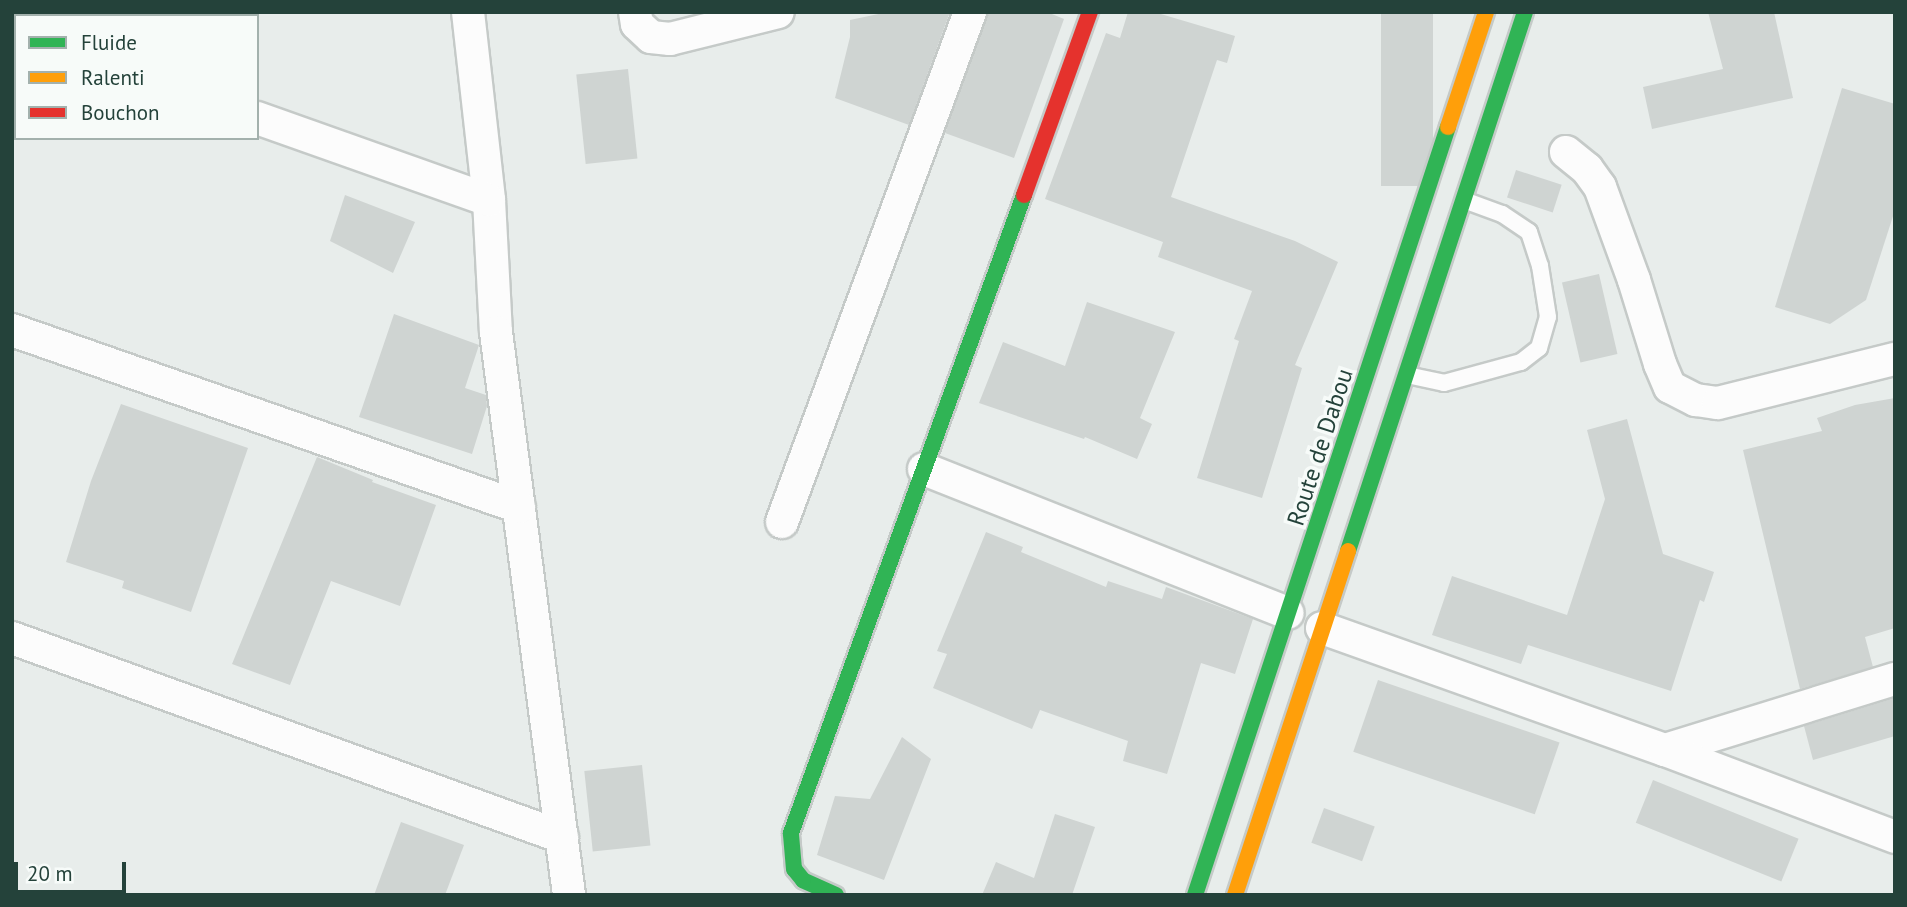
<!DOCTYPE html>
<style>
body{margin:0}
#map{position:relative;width:1907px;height:907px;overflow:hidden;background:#e8edeb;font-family:"PT Sans",sans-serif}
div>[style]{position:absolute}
.building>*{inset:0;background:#cfd4d2;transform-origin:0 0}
.roads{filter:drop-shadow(2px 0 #c5cac8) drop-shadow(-2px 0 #c5cac8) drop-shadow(0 2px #c5cac8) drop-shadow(0 -2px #c5cac8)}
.lane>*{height:16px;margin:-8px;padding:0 8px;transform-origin:8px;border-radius:8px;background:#fcfcfc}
.street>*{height:32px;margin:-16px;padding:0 16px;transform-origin:16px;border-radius:16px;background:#fcfcfc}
.fast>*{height:16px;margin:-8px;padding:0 8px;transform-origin:8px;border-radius:8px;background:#30b455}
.slow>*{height:16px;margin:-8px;padding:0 8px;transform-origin:8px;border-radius:8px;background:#ff9f0a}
.jam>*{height:16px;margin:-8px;padding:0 8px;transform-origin:8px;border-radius:8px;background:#e5322d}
span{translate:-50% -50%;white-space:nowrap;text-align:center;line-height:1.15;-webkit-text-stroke:7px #f7fbf9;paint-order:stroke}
.street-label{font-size:24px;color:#24423a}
.frame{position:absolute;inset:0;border:14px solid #24423a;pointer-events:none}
.legend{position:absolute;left:14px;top:14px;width:245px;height:126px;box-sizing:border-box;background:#f7fbf9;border:2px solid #a3b1ad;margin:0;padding:9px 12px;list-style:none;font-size:21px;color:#24423a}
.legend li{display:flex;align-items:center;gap:14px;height:35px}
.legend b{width:35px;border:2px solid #a3b1ad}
.scale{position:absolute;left:14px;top:862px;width:112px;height:32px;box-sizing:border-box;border:4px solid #24423a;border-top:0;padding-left:9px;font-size:21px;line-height:24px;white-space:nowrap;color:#24423a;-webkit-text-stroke:5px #f7fbf9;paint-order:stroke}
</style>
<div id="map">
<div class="building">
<div style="clip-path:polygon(888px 12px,950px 12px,909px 125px,835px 98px,850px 37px,850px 20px)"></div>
<div style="clip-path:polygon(988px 12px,1047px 12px,1064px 19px,1014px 158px,945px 133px)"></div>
<div style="clip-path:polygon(1128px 12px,1154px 12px,1235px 36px,1227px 63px,1217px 60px,1171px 197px,1295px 241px,1338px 262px,1295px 365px,1302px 368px,1262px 498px,1197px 478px,1239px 341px,1234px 339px,1252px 291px,1158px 257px,1163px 242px,1045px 199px,1106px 33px,1120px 38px)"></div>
<div style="left:1381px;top:12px;width:52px;height:174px"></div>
<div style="clip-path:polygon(1708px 12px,1774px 12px,1793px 98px,1652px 129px,1643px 87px,1723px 69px)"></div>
<div style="left:628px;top:69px;width:90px;height:52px;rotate:84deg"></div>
<div style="clip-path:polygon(1842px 88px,1895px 104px,1895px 210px,1866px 300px,1830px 324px,1775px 307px)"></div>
<div style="left:1516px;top:170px;width:48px;height:29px;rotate:18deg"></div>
<div style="clip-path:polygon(345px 195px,415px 222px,393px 273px,330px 241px)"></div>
<div style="left:1599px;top:274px;width:82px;height:38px;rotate:77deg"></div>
<div style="clip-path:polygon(1087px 302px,1175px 332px,1140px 418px,1152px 424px,1137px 459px,1085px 437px,1084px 439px,979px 403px,1003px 342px,1065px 366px)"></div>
<div style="clip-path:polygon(394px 314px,479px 345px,465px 388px,486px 395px,487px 406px,472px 454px,359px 417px)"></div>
<div style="clip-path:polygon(1895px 398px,1895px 628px,1865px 637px,1873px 667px,1800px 689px,1743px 450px,1822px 431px,1817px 418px,1855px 405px)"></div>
<div style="clip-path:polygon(121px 404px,248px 448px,191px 612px,122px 588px,124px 581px,66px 562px,91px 481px)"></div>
<div style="clip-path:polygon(1627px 419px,1663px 554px,1714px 572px,1704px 602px,1700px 600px,1671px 691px,1528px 645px,1521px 664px,1432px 635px,1452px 576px,1567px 615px,1605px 499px,1587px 430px)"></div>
<div style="clip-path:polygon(317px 457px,373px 480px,372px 482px,436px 505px,400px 606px,331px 581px,290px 685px,232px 664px)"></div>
<div style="clip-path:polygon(986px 532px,1023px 547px,1021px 552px,1106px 587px,1108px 581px,1162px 599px,1166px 587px,1253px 619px,1235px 674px,1201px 663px,1167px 774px,1123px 761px,1128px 741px,1040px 710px,1032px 729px,933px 688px,947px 654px,937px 651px)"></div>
<div style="left:1378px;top:680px;width:192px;height:76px;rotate:19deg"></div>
<div style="clip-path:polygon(1895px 698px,1895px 736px,1813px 760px,1804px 726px)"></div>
<div style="clip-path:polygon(902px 737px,931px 759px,884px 880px,817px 855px,835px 796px,870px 799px)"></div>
<div style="left:642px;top:765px;width:81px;height:58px;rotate:84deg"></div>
<div style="left:1653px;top:780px;width:157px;height:46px;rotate:22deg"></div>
<div style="left:1324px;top:808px;width:54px;height:37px;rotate:20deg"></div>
<div style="clip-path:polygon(1055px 814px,1095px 827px,1072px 895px,982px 895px,996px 862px,1034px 878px)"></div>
<div style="clip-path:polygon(401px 822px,464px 845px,445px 895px,374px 895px)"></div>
</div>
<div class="roads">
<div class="lane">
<div style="left:1407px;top:375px;width:38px;rotate:12deg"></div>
<div style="left:1444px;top:383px;width:80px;rotate:-15.3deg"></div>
<div style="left:1521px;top:362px;width:23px;rotate:-38deg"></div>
<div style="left:1539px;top:348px;width:32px;rotate:-74deg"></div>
<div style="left:1548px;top:317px;width:52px;rotate:-98.9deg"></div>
<div style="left:1540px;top:266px;width:36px;rotate:-108deg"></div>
<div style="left:1529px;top:232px;width:32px;rotate:-146deg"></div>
<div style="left:1502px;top:214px;width:40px;rotate:-159.8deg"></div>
</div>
<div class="street">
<div style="left:468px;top:12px;width:189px;rotate:83.6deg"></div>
<div style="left:489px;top:200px;width:132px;rotate:87deg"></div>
<div style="left:496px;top:332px;width:568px;rotate:82.61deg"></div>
<div style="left:635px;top:12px;width:12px;rotate:81deg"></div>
<div style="left:637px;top:24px;width:19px;rotate:43deg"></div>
<div style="left:651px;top:37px;width:19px;rotate:6deg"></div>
<div style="left:670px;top:39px;width:111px;rotate:-14deg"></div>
<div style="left:12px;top:31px;width:4px;rotate:14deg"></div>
<div style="left:257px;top:118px;width:246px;rotate:19.5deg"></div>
<div style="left:1566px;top:152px;width:27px;rotate:39deg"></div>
<div style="left:1587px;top:169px;width:22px;rotate:54deg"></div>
<div style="left:1600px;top:187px;width:99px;rotate:69.9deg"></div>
<div style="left:1634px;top:280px;width:88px;rotate:72.8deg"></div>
<div style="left:1660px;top:364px;width:25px;rotate:67deg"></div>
<div style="left:1670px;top:387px;width:29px;rotate:27deg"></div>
<div style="left:1696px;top:400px;width:22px;rotate:8deg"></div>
<div style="left:1718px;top:403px;width:182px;rotate:-14deg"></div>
<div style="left:12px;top:330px;width:537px;rotate:19.24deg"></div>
<div style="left:924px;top:469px;width:391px;rotate:21.6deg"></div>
<div style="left:782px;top:522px;width:544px;rotate:-69.76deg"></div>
<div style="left:1322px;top:628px;width:364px;rotate:19.6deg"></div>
<div style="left:1665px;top:750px;width:241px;rotate:-17.2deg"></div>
<div style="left:12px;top:638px;width:585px;rotate:19.89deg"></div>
<div style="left:1665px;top:750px;width:246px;rotate:20.7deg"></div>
</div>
<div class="fast">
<div style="left:1348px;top:551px;width:567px;rotate:-71.82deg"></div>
<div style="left:836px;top:895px;width:36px;rotate:-156deg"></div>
<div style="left:803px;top:880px;width:14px;rotate:-129deg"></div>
<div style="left:794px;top:869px;width:36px;rotate:-95deg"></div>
<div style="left:791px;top:833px;width:679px;rotate:-69.94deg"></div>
<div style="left:1195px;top:895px;width:809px;rotate:-71.77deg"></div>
</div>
<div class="slow">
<div style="left:1448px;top:127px;width:121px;rotate:-71.7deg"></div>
<div style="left:1235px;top:895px;width:362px;rotate:-71.8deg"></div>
</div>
<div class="jam">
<div style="left:1024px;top:195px;width:195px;rotate:-70.2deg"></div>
</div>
</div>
<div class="street-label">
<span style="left:1320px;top:447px;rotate:-72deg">Route de Dabou</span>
</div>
<div class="frame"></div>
<ul class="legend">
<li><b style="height:9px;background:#30b455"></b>Fluide</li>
<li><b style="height:9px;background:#ff9f0a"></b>Ralenti</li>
<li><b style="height:9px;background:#e5322d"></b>Bouchon</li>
</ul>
<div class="scale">20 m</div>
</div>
